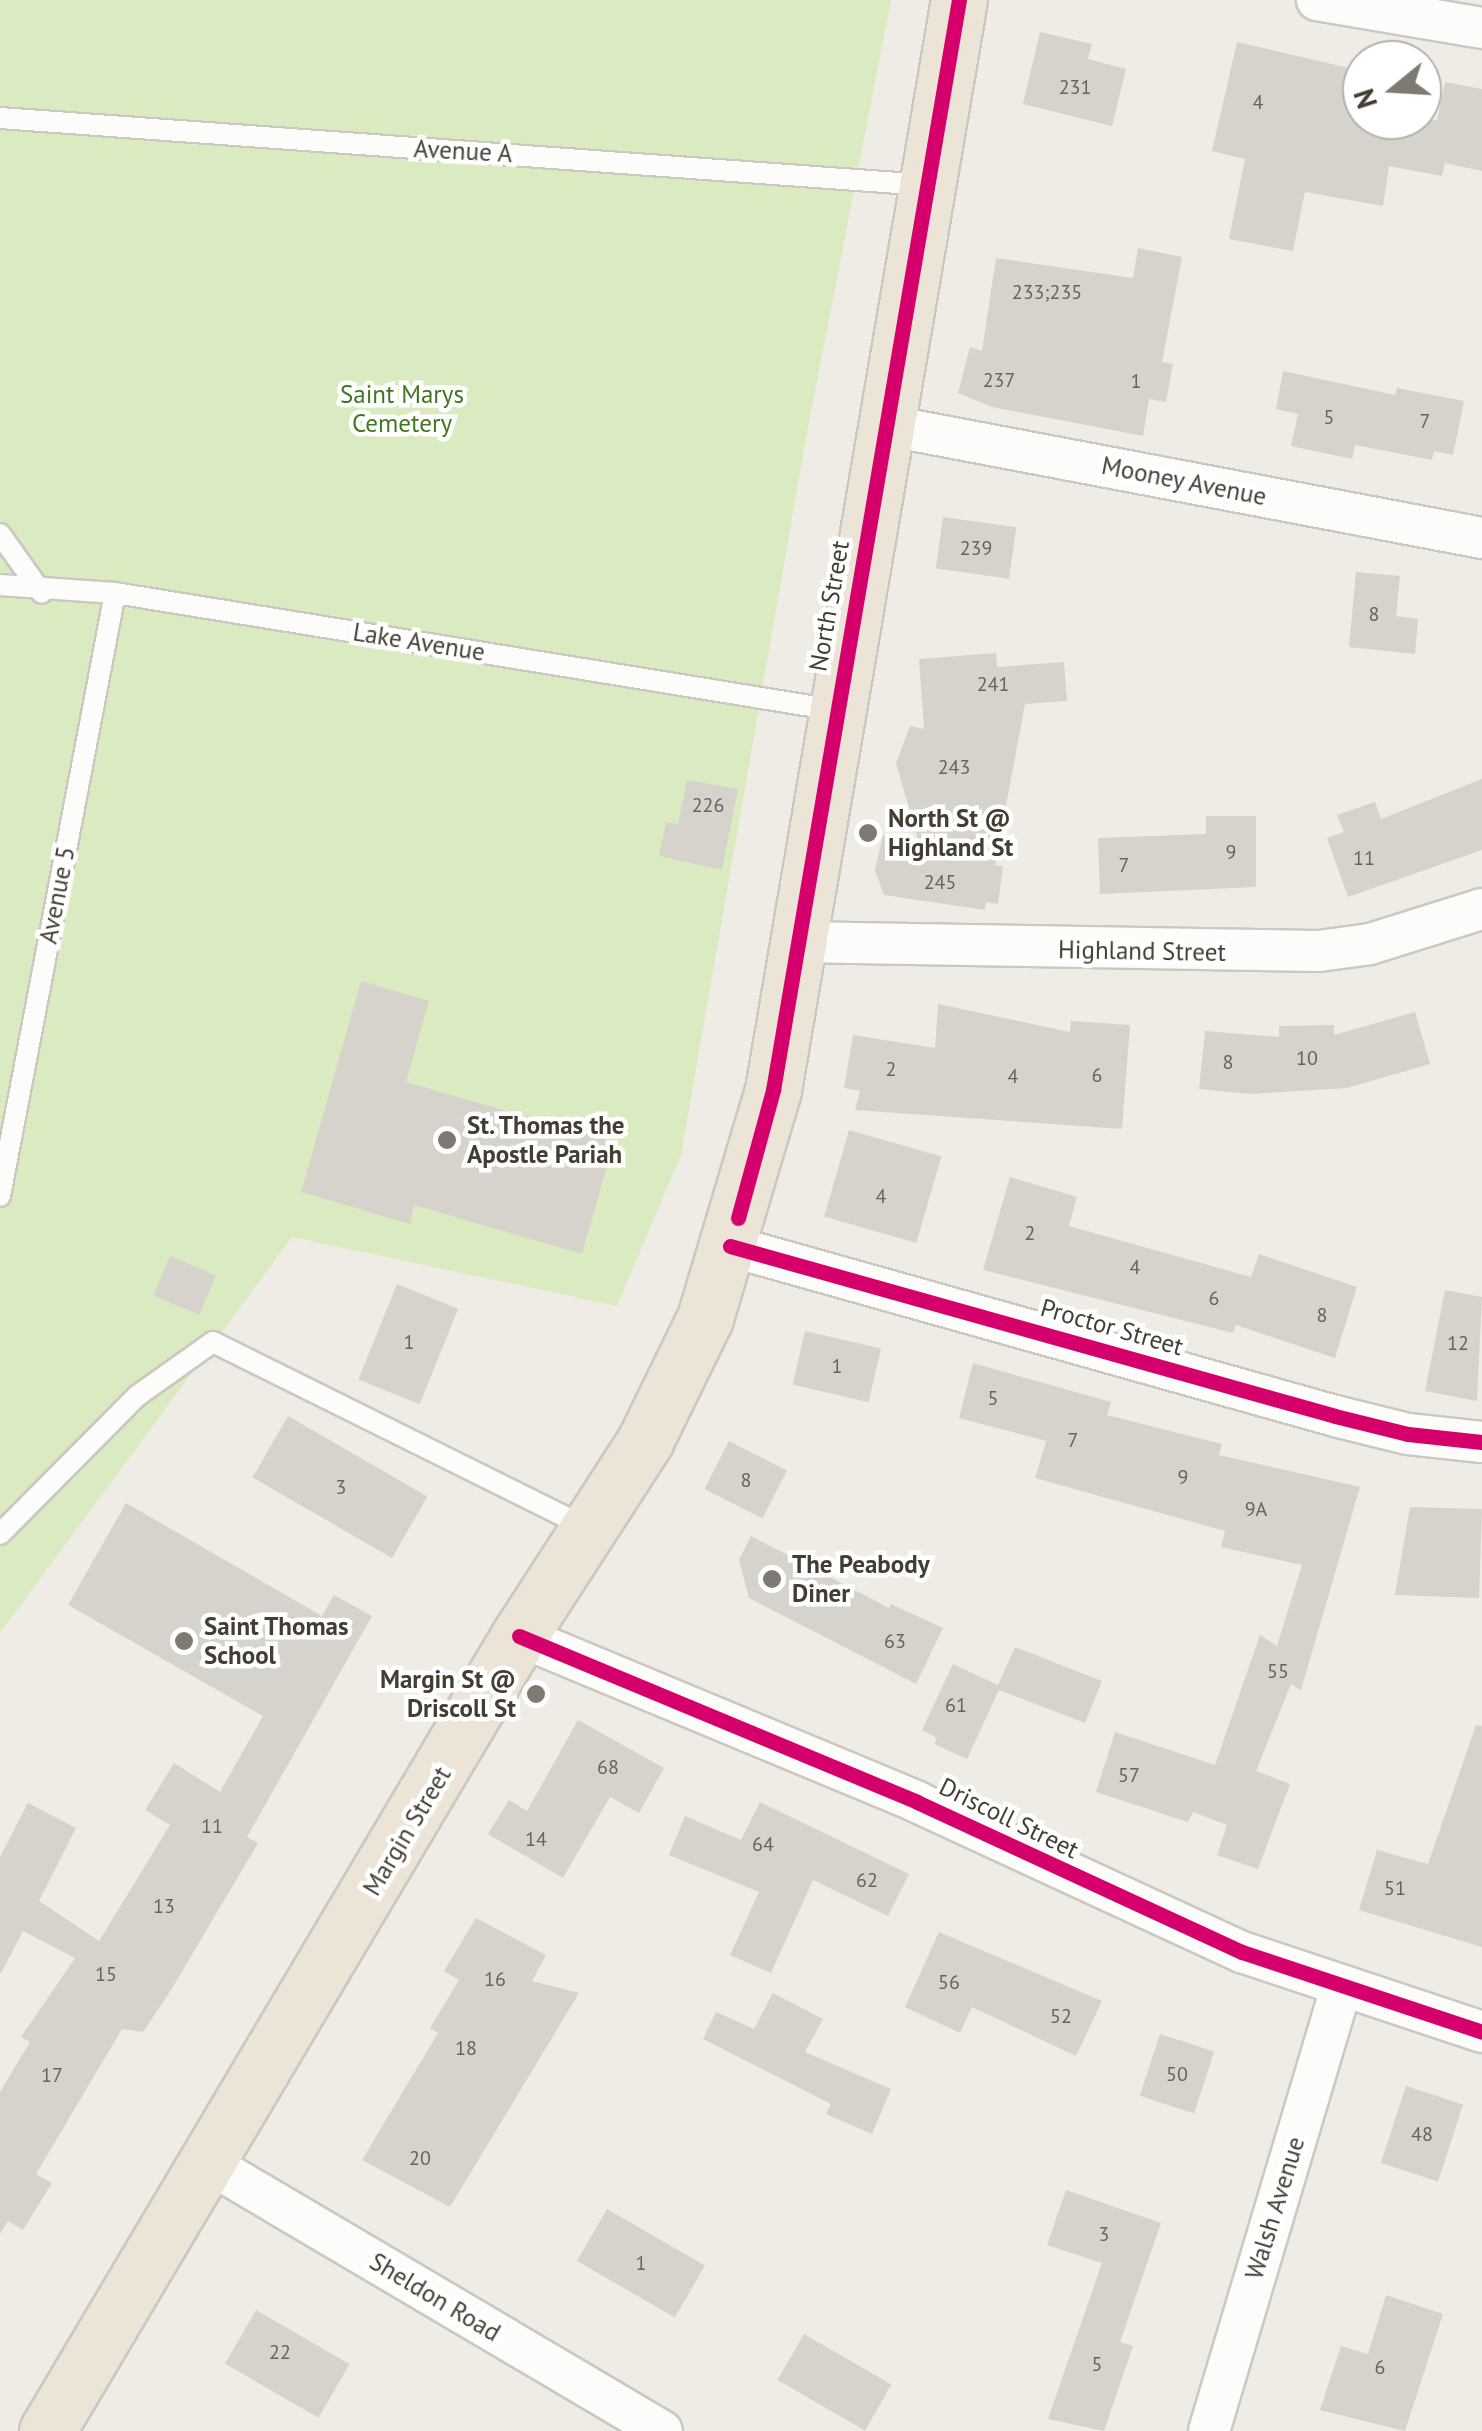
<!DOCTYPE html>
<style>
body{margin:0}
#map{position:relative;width:1482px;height:2431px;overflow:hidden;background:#eeece5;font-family:"PT Sans",sans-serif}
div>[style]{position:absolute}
.green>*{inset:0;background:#daebc2}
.building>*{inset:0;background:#d6d3cc;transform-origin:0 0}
.roads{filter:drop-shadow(2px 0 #cac8c1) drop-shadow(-2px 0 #cac8c1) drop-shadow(0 2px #cac8c1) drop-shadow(0 -2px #cac8c1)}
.lane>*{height:20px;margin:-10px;padding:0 10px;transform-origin:10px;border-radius:10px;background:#fcfcfb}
.street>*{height:40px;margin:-20px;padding:0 20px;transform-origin:20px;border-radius:20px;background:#fcfcfb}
.highway>*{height:55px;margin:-27.5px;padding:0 27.5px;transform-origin:27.5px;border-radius:27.5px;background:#ebe4d7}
.cycleway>*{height:15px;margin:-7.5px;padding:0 7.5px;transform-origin:7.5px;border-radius:7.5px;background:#d6006c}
.dots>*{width:28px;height:28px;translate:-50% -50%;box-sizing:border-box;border:5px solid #fff;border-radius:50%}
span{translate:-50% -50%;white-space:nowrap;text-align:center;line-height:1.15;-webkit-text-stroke:9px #fff;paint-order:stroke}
.number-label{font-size:20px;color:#69645a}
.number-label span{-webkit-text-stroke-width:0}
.street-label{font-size:25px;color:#433d32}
.park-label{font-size:25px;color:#427722}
.poi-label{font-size:25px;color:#433d32;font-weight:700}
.left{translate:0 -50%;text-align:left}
.right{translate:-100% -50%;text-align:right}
.north{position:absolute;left:1342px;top:40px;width:100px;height:100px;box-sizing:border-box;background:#fff;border:2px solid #b4b1ad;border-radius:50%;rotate:252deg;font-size:28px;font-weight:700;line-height:40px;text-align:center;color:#433d32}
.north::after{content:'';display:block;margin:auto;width:35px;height:45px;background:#7f7a71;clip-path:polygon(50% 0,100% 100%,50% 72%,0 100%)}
</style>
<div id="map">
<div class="green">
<div style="clip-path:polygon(0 0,891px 0,806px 438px,681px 1155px,617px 1306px,292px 1237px,0 1633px)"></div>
</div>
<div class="building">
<div style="clip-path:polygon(1040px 32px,1092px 44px,1088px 59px,1126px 69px,1112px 126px,1023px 104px)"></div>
<div style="clip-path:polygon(1237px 42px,1362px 71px,1362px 120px,1437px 120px,1445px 82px,1482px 89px,1482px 171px,1445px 163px,1442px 176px,1389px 166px,1383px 206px,1305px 192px,1293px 251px,1229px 239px,1245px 159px,1212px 151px)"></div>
<div style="clip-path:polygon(1138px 248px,1182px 257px,1162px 362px,1173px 364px,1166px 402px,1149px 399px,1143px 436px,992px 407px,958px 393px,970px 347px,982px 351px,996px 258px,1133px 278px)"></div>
<div style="clip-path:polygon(1283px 371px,1395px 395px,1397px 388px,1464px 401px,1453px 455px,1434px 451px,1432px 460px,1355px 445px,1352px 459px,1291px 446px,1298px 414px,1276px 409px)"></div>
<div style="left:943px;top:517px;width:74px;height:52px;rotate:8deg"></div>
<div style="clip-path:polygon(1356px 572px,1400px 576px,1396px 616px,1418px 619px,1415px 654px,1349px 647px)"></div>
<div style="clip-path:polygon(996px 653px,997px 667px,1064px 662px,1067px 701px,1025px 704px,995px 865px,1003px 866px,998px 904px,986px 902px,985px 910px,884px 895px,875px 870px,883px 835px,918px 840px,896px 763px,910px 726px,924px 729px,919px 659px)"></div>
<div style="clip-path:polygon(1482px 779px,1482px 850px,1348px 897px,1327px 838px,1344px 832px,1337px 815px,1375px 802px,1381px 819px)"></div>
<div style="clip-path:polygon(687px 780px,738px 789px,722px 870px,659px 856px,666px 822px,678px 824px)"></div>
<div style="clip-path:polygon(1206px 816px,1256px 816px,1256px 887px,1100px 894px,1098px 838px,1206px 834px)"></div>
<div style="clip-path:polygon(361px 981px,429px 1001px,406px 1082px,614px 1142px,582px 1254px,414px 1205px,410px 1224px,301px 1192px)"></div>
<div style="clip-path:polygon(938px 1004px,1070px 1032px,1071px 1021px,1130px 1025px,1122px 1129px,855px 1110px,860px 1091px,844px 1088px,853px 1035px,935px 1048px)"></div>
<div style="clip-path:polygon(1415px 1012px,1430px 1064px,1347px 1088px,1251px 1094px,1199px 1089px,1205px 1031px,1279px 1037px,1279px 1026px,1334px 1025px,1334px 1035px)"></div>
<div style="left:849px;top:1130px;width:96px;height:90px;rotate:16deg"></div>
<div style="clip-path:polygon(1010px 1177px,1077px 1197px,1069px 1226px,1251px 1277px,1259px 1254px,1357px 1287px,1335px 1358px,1236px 1325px,1233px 1333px,983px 1270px)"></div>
<div style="left:170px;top:1256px;width:50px;height:43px;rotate:23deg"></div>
<div style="left:397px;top:1284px;width:66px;height:103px;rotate:22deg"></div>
<div style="clip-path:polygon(1445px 1290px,1482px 1297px,1477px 1401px,1425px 1391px)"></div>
<div style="left:805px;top:1331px;width:78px;height:55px;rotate:13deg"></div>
<div style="clip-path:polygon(973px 1363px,1111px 1402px,1107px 1415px,1222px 1444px,1219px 1455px,1360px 1487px,1301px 1690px,1291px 1684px,1256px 1771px,1290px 1784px,1258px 1869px,1217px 1855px,1227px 1825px,1193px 1812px,1188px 1822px,1096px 1792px,1115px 1732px,1215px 1765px,1260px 1635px,1277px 1646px,1302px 1565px,1221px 1547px,1225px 1531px,1035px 1478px,1046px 1441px,959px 1418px)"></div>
<div style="left:288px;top:1416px;width:161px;height:71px;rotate:30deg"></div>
<div style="left:729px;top:1441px;width:65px;height:54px;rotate:27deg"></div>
<div style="clip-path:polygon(126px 1503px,322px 1616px,334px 1595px,372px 1616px,247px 1837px,258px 1843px,171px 1990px,143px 2032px,122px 2029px,36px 2174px,52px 2183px,23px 2230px,8px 2221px,0 2234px,0 2092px,30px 2042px,21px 2037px,75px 1958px,23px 1931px,0 1975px,0 1857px,28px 1803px,76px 1828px,39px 1901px,99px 1941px,170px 1825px,145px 1810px,174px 1763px,220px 1792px,263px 1716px,68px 1605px)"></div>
<div style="clip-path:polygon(1410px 1507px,1482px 1509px,1479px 1598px,1395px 1595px)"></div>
<div style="clip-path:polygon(751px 1536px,889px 1608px,891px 1604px,943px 1628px,916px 1684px,749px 1598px,739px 1560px)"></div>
<div style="clip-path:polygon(1015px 1647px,1102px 1681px,1085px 1723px,999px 1690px,967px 1759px,934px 1744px,937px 1738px,922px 1730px,953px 1664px,998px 1685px)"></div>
<div style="clip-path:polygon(578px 1720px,664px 1768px,639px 1813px,610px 1797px,563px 1878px,488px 1834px,509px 1800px,527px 1811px)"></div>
<div style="clip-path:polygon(1476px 1725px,1482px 1726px,1482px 1947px,1359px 1910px,1377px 1850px,1428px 1864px)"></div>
<div style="clip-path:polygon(760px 1802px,909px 1874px,888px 1916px,813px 1880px,771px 1973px,730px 1955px,759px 1892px,669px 1855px,685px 1816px,741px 1840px)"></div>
<div style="clip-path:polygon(476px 1918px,546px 1955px,532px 1981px,579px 1993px,450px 2207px,362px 2160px,438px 2033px,430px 2028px,459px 1980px,444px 1971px)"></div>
<div style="clip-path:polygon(939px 1932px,1102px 2001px,1076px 2056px,972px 2007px,960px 2033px,905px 2007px)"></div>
<div style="clip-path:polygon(773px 1993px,823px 2019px,805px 2052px,891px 2089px,872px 2134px,826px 2114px,831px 2104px,703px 2039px,716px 2012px,754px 2029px)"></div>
<div style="left:1160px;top:2034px;width:57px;height:65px;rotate:18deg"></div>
<div style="left:1406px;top:2086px;width:60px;height:81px;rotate:18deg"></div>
<div style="clip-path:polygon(1066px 2190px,1161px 2223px,1120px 2342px,1133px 2346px,1104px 2431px,1048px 2419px,1102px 2263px,1047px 2245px)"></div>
<div style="left:607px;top:2209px;width:113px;height:60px;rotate:30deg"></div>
<div style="clip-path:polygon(1386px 2295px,1443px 2314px,1405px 2431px,1320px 2410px,1341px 2346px,1368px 2354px)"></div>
<div style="left:256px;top:2310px;width:108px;height:62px;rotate:30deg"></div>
<div style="left:804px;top:2334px;width:101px;height:53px;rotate:30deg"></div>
</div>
<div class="roads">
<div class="lane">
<div style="left:0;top:118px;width:928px;rotate:4.14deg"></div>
<div style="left:0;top:534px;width:72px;rotate:54.6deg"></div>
<div style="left:0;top:585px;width:115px;rotate:4deg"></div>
<div style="left:115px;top:593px;width:729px;rotate:9.23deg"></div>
<div style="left:0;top:1196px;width:614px;rotate:-79.2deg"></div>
<div style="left:0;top:1534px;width:194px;rotate:-45.2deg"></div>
<div style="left:137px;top:1396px;width:93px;rotate:-35.4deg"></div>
<div style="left:213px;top:1342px;width:418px;rotate:26.4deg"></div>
</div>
<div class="street">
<div style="left:1317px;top:0;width:167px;rotate:9.6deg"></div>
<div style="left:885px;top:425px;width:608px;rotate:10.72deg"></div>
<div style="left:796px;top:942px;width:523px;rotate:0.99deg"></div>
<div style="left:1319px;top:951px;width:51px;rotate:-7.8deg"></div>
<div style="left:1370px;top:944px;width:117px;rotate:-17.4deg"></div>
<div style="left:730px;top:1246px;width:628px;rotate:15.69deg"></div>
<div style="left:1335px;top:1416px;width:75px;rotate:13.9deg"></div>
<div style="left:1408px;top:1434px;width:74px;rotate:6.2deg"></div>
<div style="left:519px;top:1636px;width:431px;rotate:22.6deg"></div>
<div style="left:917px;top:1802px;width:358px;rotate:24.8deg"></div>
<div style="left:1242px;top:1952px;width:253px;rotate:18.4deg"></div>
<div style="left:208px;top:2163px;width:527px;rotate:30.55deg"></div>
<div style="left:1209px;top:2431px;width:465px;rotate:-73.4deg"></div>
</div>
<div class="highway">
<div style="left:47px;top:2431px;width:925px;rotate:-59.3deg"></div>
<div style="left:519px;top:1636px;width:232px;rotate:-57.1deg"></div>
<div style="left:645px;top:1441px;width:137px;rotate:-64deg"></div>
<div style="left:705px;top:1318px;width:238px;rotate:-73.4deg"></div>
<div style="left:773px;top:1090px;width:1106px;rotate:-80.32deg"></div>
</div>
</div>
<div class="cycleway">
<div style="left:738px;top:1218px;width:133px;rotate:-74.7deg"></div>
<div style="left:773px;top:1090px;width:1106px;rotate:-80.32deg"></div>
<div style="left:730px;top:1246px;width:628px;rotate:15.69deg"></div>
<div style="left:1335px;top:1416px;width:75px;rotate:13.9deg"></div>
<div style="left:1408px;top:1434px;width:74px;rotate:6.2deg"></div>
<div style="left:519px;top:1636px;width:431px;rotate:22.6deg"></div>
<div style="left:917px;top:1802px;width:358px;rotate:24.8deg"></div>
<div style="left:1242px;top:1952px;width:253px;rotate:18.4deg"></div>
</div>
<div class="dots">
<div style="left:868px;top:833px;background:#7f7a71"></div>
<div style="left:447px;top:1140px;background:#7f7a71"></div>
<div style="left:772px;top:1579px;background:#7f7a71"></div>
<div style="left:184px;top:1641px;background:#7f7a71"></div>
<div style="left:536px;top:1694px;background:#7f7a71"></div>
</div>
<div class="number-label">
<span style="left:1075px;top:87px">231</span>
<span style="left:1258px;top:102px">4</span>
<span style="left:1047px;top:292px">233;235</span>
<span style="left:999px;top:380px">237</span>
<span style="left:1136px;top:381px">1</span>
<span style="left:1329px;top:417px">5</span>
<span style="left:1425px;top:421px">7</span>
<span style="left:976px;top:548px">239</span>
<span style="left:1374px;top:614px">8</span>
<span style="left:993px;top:684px">241</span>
<span style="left:954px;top:767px">243</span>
<span style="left:708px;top:805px">226</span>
<span style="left:1231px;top:852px">9</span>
<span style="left:1364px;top:858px">11</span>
<span style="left:1124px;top:865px">7</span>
<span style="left:940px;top:882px">245</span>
<span style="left:1307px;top:1058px">10</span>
<span style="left:1228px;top:1062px">8</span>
<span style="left:891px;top:1069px">2</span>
<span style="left:1097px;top:1075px">6</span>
<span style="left:1013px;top:1076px">4</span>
<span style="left:881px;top:1196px">4</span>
<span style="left:1030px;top:1233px">2</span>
<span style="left:1135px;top:1267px">4</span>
<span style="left:1214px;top:1298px">6</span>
<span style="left:1322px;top:1315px">8</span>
<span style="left:409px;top:1342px">1</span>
<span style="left:1458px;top:1343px">12</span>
<span style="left:837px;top:1366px">1</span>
<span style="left:993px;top:1398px">5</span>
<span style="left:1073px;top:1440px">7</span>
<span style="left:1183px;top:1477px">9</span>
<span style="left:746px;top:1480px">8</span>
<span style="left:341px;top:1487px">3</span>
<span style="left:1256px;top:1509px">9A</span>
<span style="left:895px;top:1641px">63</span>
<span style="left:1278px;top:1671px">55</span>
<span style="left:956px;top:1705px">61</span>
<span style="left:608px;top:1767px">68</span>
<span style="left:1129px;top:1775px">57</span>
<span style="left:212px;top:1826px">11</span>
<span style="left:536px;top:1839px">14</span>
<span style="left:763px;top:1844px">64</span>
<span style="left:867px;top:1880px">62</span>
<span style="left:1395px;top:1888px">51</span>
<span style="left:164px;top:1906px">13</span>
<span style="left:106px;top:1974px">15</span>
<span style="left:495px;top:1979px">16</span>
<span style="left:949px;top:1982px">56</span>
<span style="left:1061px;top:2016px">52</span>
<span style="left:466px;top:2048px">18</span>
<span style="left:1177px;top:2074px">50</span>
<span style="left:52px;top:2075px">17</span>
<span style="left:1422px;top:2134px">48</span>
<span style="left:420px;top:2158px">20</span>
<span style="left:1104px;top:2234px">3</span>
<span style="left:641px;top:2263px">1</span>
<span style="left:280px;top:2352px">22</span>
<span style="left:1097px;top:2364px">5</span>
<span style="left:1380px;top:2367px">6</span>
</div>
<div class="street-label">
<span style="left:463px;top:151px;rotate:3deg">Avenue A</span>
<span style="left:1184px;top:481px;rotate:11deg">Mooney Avenue</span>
<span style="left:829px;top:606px;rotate:-80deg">North Street</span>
<span style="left:419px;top:642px;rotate:9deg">Lake Avenue</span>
<span style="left:57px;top:895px;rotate:-79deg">Avenue 5</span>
<span style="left:1142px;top:951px;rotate:1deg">Highland Street</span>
<span style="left:1112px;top:1327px;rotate:16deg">Proctor Street</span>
<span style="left:1009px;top:1818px;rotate:26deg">Driscoll Street</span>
<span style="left:407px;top:1831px;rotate:-59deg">Margin Street</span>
<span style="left:1275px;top:2208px;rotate:-73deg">Walsh Avenue</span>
<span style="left:435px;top:2297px;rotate:31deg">Sheldon Road</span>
</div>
<div class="park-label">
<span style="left:402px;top:409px">Saint Marys<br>Cemetery</span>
</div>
<div class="poi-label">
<span class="left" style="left:888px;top:833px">North St @<br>Highland St</span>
<span class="left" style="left:467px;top:1140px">St. Thomas the<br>Apostle Pariah</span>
<span class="left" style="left:792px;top:1579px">The Peabody<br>Diner</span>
<span class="left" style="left:204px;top:1641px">Saint Thomas<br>School</span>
<span class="right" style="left:516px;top:1694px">Margin St @<br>Driscoll St</span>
</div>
<div class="north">N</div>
</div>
